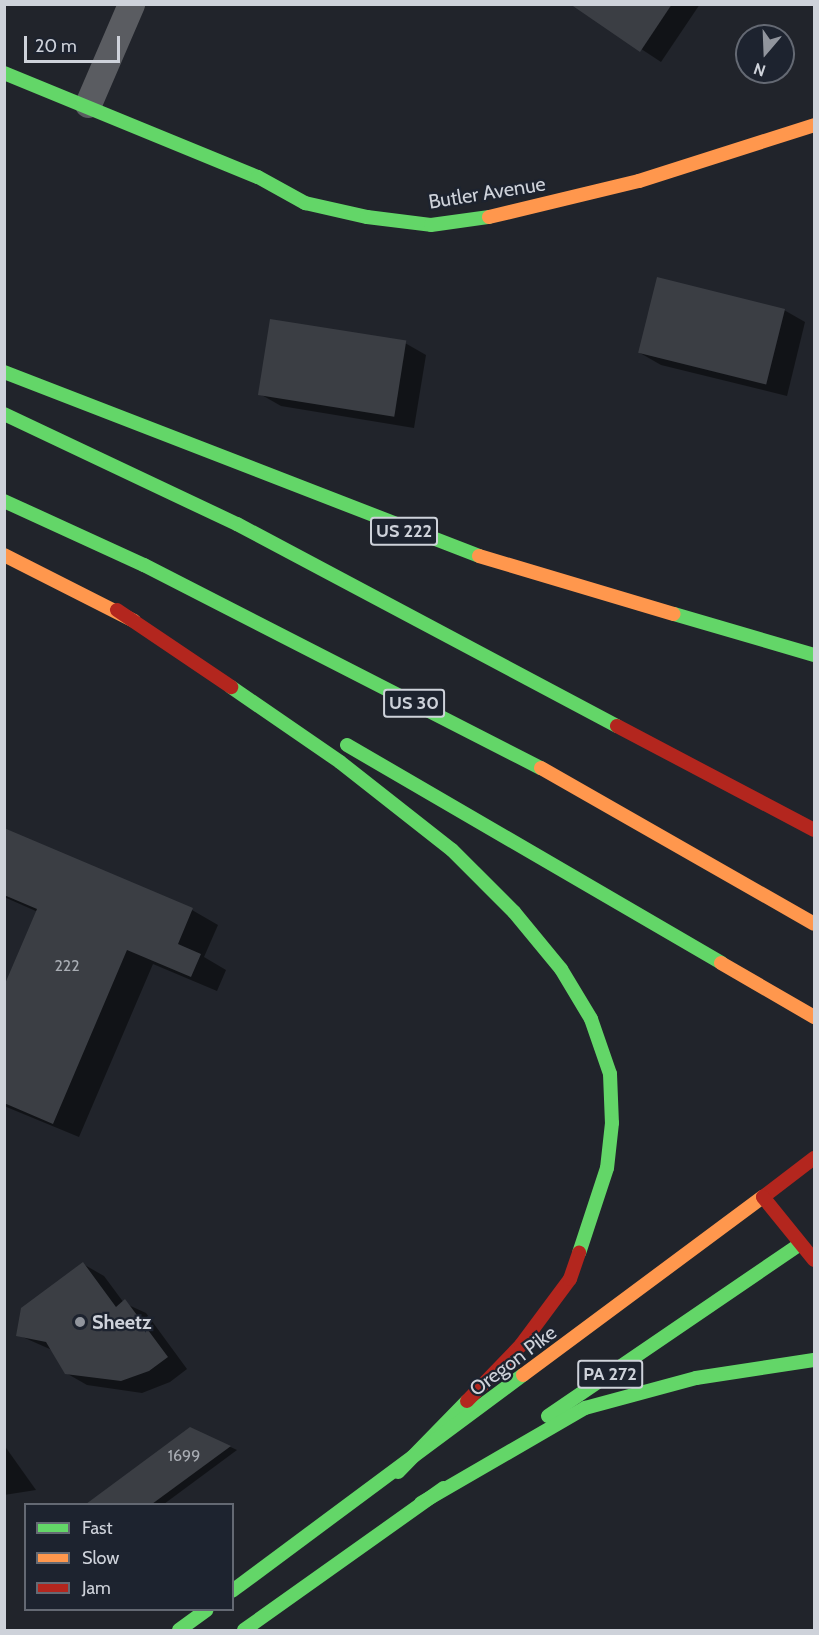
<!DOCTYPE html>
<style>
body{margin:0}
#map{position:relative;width:819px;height:1635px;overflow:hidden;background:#21242b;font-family:Cabin,sans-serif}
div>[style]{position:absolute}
.shadow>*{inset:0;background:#0007}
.building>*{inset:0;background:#3b3e44;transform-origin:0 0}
.street>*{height:27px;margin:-13.5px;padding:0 13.5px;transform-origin:13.5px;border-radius:13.5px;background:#5a5c61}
.fast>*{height:14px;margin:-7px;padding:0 7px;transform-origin:7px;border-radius:7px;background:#63d668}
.slow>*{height:14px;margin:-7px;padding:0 7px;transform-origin:7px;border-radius:7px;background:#ff974d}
.jam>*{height:14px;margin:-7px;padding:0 7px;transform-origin:7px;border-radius:7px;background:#b3261e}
.dots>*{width:16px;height:16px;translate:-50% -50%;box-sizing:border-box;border:3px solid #1d232f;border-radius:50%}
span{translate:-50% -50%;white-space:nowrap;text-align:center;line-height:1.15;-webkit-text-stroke:4.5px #1d232f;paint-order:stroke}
.number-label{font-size:16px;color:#a9adb4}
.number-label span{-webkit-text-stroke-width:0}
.shield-label span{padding:2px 4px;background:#1d232f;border:2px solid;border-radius:4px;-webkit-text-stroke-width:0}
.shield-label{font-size:18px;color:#ced2da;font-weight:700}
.street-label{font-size:20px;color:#ced2da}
.poi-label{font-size:20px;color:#ced2da;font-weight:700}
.left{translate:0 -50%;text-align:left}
.frame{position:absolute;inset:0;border:6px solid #ced2da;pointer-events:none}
.legend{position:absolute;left:24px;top:1503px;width:210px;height:108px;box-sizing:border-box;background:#1d232f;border:2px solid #646973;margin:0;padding:8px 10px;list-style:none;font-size:18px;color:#ced2da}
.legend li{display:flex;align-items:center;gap:12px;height:30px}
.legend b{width:30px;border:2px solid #646973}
.north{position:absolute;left:735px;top:24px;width:60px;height:60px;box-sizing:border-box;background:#1d232f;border:2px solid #646973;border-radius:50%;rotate:199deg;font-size:16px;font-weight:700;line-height:24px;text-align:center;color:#ced2da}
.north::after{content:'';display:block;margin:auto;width:21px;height:27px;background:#91959d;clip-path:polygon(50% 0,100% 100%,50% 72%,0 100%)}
.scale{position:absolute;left:24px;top:36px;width:96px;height:27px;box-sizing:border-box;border:3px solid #ced2da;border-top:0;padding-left:8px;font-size:18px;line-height:21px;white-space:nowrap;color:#ced2da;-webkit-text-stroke:4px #1d232f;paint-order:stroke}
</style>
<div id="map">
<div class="shadow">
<div style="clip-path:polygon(573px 4px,700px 4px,661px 62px)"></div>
<div style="clip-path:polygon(784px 310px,805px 322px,787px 396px,661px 365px,640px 353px)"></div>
<div style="clip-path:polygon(405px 343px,426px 355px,414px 428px,281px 406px,260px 394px)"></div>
<div style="clip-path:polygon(4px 830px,192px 910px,218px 925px,204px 957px,226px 970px,217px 991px,153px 964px,79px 1137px,4px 1106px,4px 990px,38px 912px,4px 897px)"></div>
<div style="clip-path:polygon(83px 1264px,104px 1276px,124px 1303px,146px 1313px,187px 1369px,170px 1382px,142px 1393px,87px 1385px,66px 1373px,52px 1350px,18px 1335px)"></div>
<div style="clip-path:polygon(190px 1428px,237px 1450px,164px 1504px,88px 1504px)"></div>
<div style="clip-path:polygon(4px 1445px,36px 1490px,4px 1495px)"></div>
</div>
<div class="building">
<div style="clip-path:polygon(570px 4px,672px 4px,640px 52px)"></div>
<div style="left:657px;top:277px;width:132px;height:78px;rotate:14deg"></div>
<div style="left:270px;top:319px;width:138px;height:77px;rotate:9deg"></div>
<div style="clip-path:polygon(4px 828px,193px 908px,178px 944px,201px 954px,191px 977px,127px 950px,53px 1124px,4px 1103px,4px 986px,37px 909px,4px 895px)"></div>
<div style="clip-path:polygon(83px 1262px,116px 1307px,125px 1299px,168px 1357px,149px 1371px,121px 1381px,65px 1374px,46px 1342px,16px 1336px,21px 1308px)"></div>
<div style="clip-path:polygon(190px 1427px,231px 1446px,152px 1504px,86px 1504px)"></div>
</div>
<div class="street">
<div style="left:88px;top:104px;width:109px;rotate:-66.7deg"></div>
</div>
<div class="fast">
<div style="left:4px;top:73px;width:274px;rotate:22.3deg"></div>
<div style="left:258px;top:177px;width:54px;rotate:29deg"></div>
<div style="left:305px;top:203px;width:64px;rotate:12.7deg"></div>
<div style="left:367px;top:217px;width:64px;rotate:7.1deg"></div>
<div style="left:431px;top:225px;width:59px;rotate:-7.9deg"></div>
<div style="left:4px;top:372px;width:509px;rotate:21.17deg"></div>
<div style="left:4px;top:414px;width:258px;rotate:25.3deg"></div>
<div style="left:237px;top:524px;width:430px;rotate:28deg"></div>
<div style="left:4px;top:501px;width:154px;rotate:24.6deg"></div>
<div style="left:144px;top:565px;width:446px;rotate:27.1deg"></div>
<div style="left:674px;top:614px;width:146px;rotate:16.3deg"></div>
<div style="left:231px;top:687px;width:132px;rotate:34.5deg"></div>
<div style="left:340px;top:762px;width:142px;rotate:38.2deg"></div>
<div style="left:452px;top:850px;width:88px;rotate:45deg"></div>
<div style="left:514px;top:912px;width:74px;rotate:50.5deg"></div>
<div style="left:561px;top:969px;width:58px;rotate:59deg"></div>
<div style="left:591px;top:1019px;width:58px;rotate:70.9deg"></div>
<div style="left:610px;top:1074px;width:49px;rotate:87.7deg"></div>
<div style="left:612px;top:1123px;width:45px;rotate:96.3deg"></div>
<div style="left:607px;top:1168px;width:89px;rotate:108.2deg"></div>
<div style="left:347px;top:745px;width:433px;rotate:30.2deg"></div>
<div style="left:548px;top:1416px;width:304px;rotate:-34.3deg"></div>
<div style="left:398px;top:1472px;width:99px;rotate:-45.8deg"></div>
<div style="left:421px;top:1503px;width:190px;rotate:-30.1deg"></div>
<div style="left:585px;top:1408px;width:115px;rotate:-15.1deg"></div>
<div style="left:696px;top:1378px;width:119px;rotate:-8.7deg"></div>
<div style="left:232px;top:1591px;width:362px;rotate:-36.6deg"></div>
<div style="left:179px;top:1630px;width:34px;rotate:-36deg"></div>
<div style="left:244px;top:1630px;width:245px;rotate:-35.4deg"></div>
</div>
<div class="slow">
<div style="left:489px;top:217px;width:154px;rotate:-13.5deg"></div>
<div style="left:639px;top:181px;width:184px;rotate:-17.7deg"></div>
<div style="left:4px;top:555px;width:146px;rotate:26.9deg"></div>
<div style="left:479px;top:556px;width:203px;rotate:16.6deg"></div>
<div style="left:541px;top:768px;width:314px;rotate:29.7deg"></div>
<div style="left:721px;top:963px;width:108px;rotate:30.1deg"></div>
<div style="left:523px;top:1375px;width:299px;rotate:-36.6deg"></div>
</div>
<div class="jam">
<div style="left:117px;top:610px;width:138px;rotate:34deg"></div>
<div style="left:617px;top:726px;width:223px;rotate:27.8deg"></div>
<div style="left:814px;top:1158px;width:64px;rotate:142.6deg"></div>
<div style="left:763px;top:1197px;width:81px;rotate:51deg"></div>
<div style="left:467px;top:1401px;width:78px;rotate:-46deg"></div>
<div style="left:521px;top:1345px;width:82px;rotate:-53.4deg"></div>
<div style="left:570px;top:1279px;width:28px;rotate:-71deg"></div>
</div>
<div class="dots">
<div style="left:80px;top:1322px;background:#91959d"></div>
</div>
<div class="number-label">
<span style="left:67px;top:966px">222</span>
<span style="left:184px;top:1456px">1699</span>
</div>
<div class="shield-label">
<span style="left:404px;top:531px">US 222</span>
<span style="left:414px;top:703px">US 30</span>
<span style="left:610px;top:1374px">PA 272</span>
</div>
<div class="street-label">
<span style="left:487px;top:193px;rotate:-9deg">Butler Avenue</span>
<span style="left:513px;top:1361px;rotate:-37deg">Oregon Pike</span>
</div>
<div class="poi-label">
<span class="left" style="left:92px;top:1322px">Sheetz</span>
</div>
<div class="frame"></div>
<ul class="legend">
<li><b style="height:8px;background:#63d668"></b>Fast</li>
<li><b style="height:8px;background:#ff974d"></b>Slow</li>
<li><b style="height:8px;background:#b3261e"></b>Jam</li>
</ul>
<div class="north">N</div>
<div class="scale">20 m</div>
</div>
